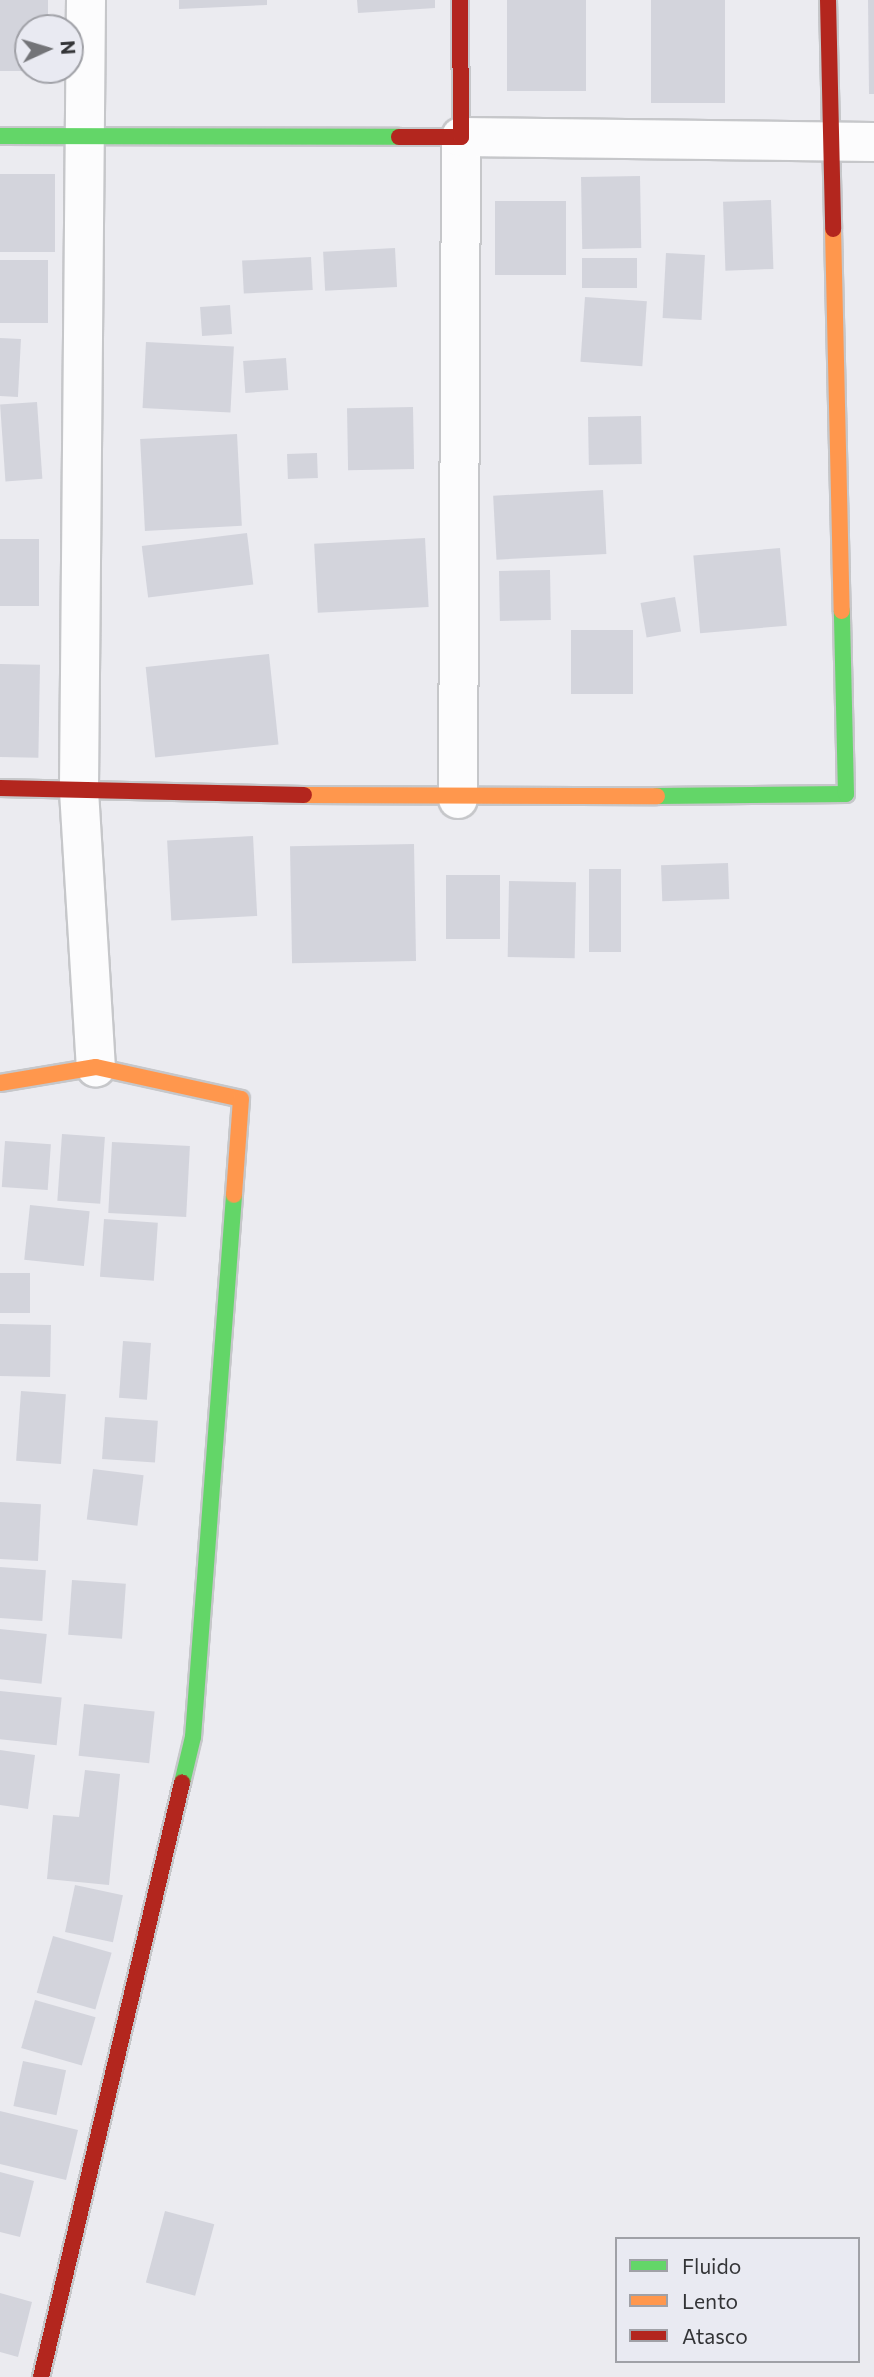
<!DOCTYPE html>
<style>
body{margin:0}
#map{position:relative;width:874px;height:2377px;overflow:hidden;background:#ebebf0;font-family:Commissioner,sans-serif}
div>[style]{position:absolute}
.building>*{inset:0;background:#d3d4dc;transform-origin:0 0}
.roads{filter:drop-shadow(2px 0 #c6c7ca) drop-shadow(-2px 0 #c6c7ca) drop-shadow(0 2px #c6c7ca) drop-shadow(0 -2px #c6c7ca)}
.street>*{height:38px;margin:-19px;padding:0 19px;transform-origin:19px;border-radius:19px;background:#fcfcfd}
.fast>*{height:16px;margin:-8px;padding:0 8px;transform-origin:8px;border-radius:8px;background:#63d668}
.slow>*{height:16px;margin:-8px;padding:0 8px;transform-origin:8px;border-radius:8px;background:#ff974d}
.jam>*{height:16px;margin:-8px;padding:0 8px;transform-origin:8px;border-radius:8px;background:#b3261e}
span{translate:-50% -50%;white-space:nowrap;text-align:center;line-height:1.15;-webkit-text-stroke:5px #e9eaf2;paint-order:stroke}
.legend{position:absolute;left:615px;top:2237px;width:245px;height:126px;box-sizing:border-box;background:#e9eaf2;border:2px solid #a0a1a7;margin:0;padding:9px 12px;list-style:none;font-size:21px;color:#333437}
.legend li{display:flex;align-items:center;gap:14px;height:35px}
.legend b{width:35px;border:2px solid #a0a1a7}
.north{position:absolute;left:14px;top:14px;width:70px;height:70px;box-sizing:border-box;background:#e9eaf2;border:2px solid #a0a1a7;border-radius:50%;rotate:86deg;font-size:19px;font-weight:700;line-height:28px;text-align:center;color:#333437}
.north::after{content:'';display:block;margin:auto;width:24px;height:32px;background:#737478;clip-path:polygon(50% 0,100% 100%,50% 72%,0 100%)}
</style>
<div id="map">
<div class="building">
<div style="clip-path:polygon(0 0,48px 0,48px 28px,28px 28px,28px 71px,0 71px)"></div>
<div style="clip-path:polygon(179px 0,267px 0,267px 5px,179px 9px)"></div>
<div style="clip-path:polygon(357px 0,435px 0,435px 8px,358px 13px)"></div>
<div style="left:507px;top:0;width:79px;height:91px"></div>
<div style="left:651px;top:0;width:74px;height:103px"></div>
<div style="clip-path:polygon(868px 0,874px 0,874px 94px,869px 94px)"></div>
<div style="left:55px;top:174px;width:78px;height:55px;rotate:90deg"></div>
<div style="left:640px;top:176px;width:72px;height:59px;rotate:89deg"></div>
<div style="left:771px;top:200px;width:69px;height:48px;rotate:88deg"></div>
<div style="left:495px;top:201px;width:71px;height:74px"></div>
<div style="left:395px;top:248px;width:39px;height:72px;rotate:87deg"></div>
<div style="left:666px;top:253px;width:39px;height:65px;rotate:3deg"></div>
<div style="left:311px;top:257px;width:33px;height:69px;rotate:87deg"></div>
<div style="left:582px;top:258px;width:55px;height:30px"></div>
<div style="left:0;top:260px;width:48px;height:63px"></div>
<div style="left:585px;top:297px;width:62px;height:65px;rotate:4deg"></div>
<div style="left:230px;top:305px;width:29px;height:30px;rotate:86deg"></div>
<div style="left:0;top:338px;width:21px;height:58px;rotate:3deg"></div>
<div style="left:146px;top:342px;width:88px;height:66px;rotate:3deg"></div>
<div style="left:286px;top:358px;width:32px;height:43px;rotate:86deg"></div>
<div style="left:37px;top:402px;width:77px;height:37px;rotate:86deg"></div>
<div style="left:413px;top:407px;width:62px;height:66px;rotate:89deg"></div>
<div style="left:641px;top:416px;width:48px;height:53px;rotate:89deg"></div>
<div style="left:237px;top:434px;width:92px;height:97px;rotate:87deg"></div>
<div style="left:317px;top:453px;width:25px;height:30px;rotate:88deg"></div>
<div style="left:603px;top:490px;width:64px;height:110px;rotate:87deg"></div>
<div style="left:247px;top:533px;width:52px;height:106px;rotate:83deg"></div>
<div style="left:425px;top:538px;width:69px;height:111px;rotate:87deg"></div>
<div style="left:0;top:539px;width:39px;height:67px"></div>
<div style="left:780px;top:548px;width:78px;height:87px;rotate:85deg"></div>
<div style="left:550px;top:570px;width:50px;height:51px;rotate:89deg"></div>
<div style="left:675px;top:597px;width:35px;height:35px;rotate:80deg"></div>
<div style="left:571px;top:630px;width:62px;height:64px"></div>
<div style="left:269px;top:654px;width:91px;height:124px;rotate:84deg"></div>
<div style="left:0;top:664px;width:40px;height:93px;rotate:1deg"></div>
<div style="left:253px;top:836px;width:80px;height:86px;rotate:87deg"></div>
<div style="left:414px;top:844px;width:117px;height:124px;rotate:89deg"></div>
<div style="left:728px;top:863px;width:36px;height:67px;rotate:88deg"></div>
<div style="left:589px;top:869px;width:32px;height:83px"></div>
<div style="left:446px;top:875px;width:54px;height:64px"></div>
<div style="left:509px;top:881px;width:67px;height:76px;rotate:1deg"></div>
<div style="left:62px;top:1134px;width:43px;height:67px;rotate:4deg"></div>
<div style="left:5px;top:1141px;width:46px;height:46px;rotate:4deg"></div>
<div style="left:112px;top:1142px;width:78px;height:71px;rotate:3deg"></div>
<div style="left:30px;top:1205px;width:60px;height:55px;rotate:6deg"></div>
<div style="left:104px;top:1219px;width:54px;height:58px;rotate:4deg"></div>
<div style="left:0;top:1273px;width:30px;height:40px"></div>
<div style="left:0;top:1324px;width:51px;height:52px;rotate:1deg"></div>
<div style="left:123px;top:1341px;width:28px;height:57px;rotate:4deg"></div>
<div style="left:21px;top:1391px;width:45px;height:70px;rotate:4deg"></div>
<div style="left:105px;top:1417px;width:53px;height:42px;rotate:4deg"></div>
<div style="left:93px;top:1469px;width:51px;height:51px;rotate:7deg"></div>
<div style="left:0;top:1502px;width:41px;height:57px;rotate:3deg"></div>
<div style="left:0;top:1567px;width:46px;height:51px;rotate:4deg"></div>
<div style="left:72px;top:1580px;width:54px;height:55px;rotate:4deg"></div>
<div style="left:0;top:1629px;width:47px;height:50px;rotate:6deg"></div>
<div style="left:0;top:1691px;width:62px;height:48px;rotate:6deg"></div>
<div style="left:84px;top:1704px;width:71px;height:52px;rotate:6deg"></div>
<div style="clip-path:polygon(0 1750px,35px 1755px,28px 1809px,0 1805px)"></div>
<div style="clip-path:polygon(85px 1770px,120px 1774px,109px 1885px,47px 1879px,53px 1815px,79px 1817px)"></div>
<div style="left:75px;top:1885px;width:49px;height:48px;rotate:12deg"></div>
<div style="left:53px;top:1936px;width:61px;height:59px;rotate:16deg"></div>
<div style="left:35px;top:2000px;width:63px;height:50px;rotate:16deg"></div>
<div style="left:23px;top:2061px;width:44px;height:46px;rotate:12deg"></div>
<div style="clip-path:polygon(0 2111px,78px 2130px,66px 2180px,0 2164px)"></div>
<div style="clip-path:polygon(0 2172px,34px 2181px,20px 2237px,0 2232px)"></div>
<div style="left:165px;top:2211px;width:51px;height:74px;rotate:15deg"></div>
<div style="clip-path:polygon(0 2293px,32px 2302px,18px 2357px,0 2352px)"></div>
</div>
<div class="roads">
<div class="street">
<div style="left:86px;top:0;width:791px;rotate:90.51deg"></div>
<div style="left:79px;top:791px;width:277px;rotate:86.5deg"></div>
<div style="left:458px;top:799px;width:662px;rotate:-89.74deg"></div>
<div style="left:461px;top:137px;width:413px;rotate:0.7deg"></div>
</div>
<div class="fast">
<div style="left:0;top:136px;width:399px;rotate:0.1deg"></div>
<div style="left:657px;top:796px;width:189px;rotate:-0.6deg"></div>
<div style="left:846px;top:794px;width:183px;rotate:-91.3deg"></div>
<div style="left:182px;top:1783px;width:47px;rotate:-76.6deg"></div>
<div style="left:193px;top:1737px;width:544px;rotate:-85.67deg"></div>
</div>
<div class="slow">
<div style="left:833px;top:229px;width:382px;rotate:88.7deg"></div>
<div style="left:304px;top:795px;width:353px;rotate:0.2deg"></div>
<div style="left:0;top:1083px;width:97px;rotate:-9.5deg"></div>
<div style="left:96px;top:1067px;width:148px;rotate:12.4deg"></div>
<div style="left:241px;top:1099px;width:96px;rotate:94.2deg"></div>
</div>
<div class="jam">
<div style="left:828px;top:0;width:229px;rotate:88.7deg"></div>
<div style="left:399px;top:137px;width:62px"></div>
<div style="left:461px;top:137px;width:137px;rotate:-90.4deg"></div>
<div style="left:0;top:788px;width:304px;rotate:1.3deg"></div>
<div style="left:41px;top:2377px;width:611px;rotate:-76.65deg"></div>
</div>
</div>
<ul class="legend">
<li><b style="height:9px;background:#63d668"></b>Fluido</li>
<li><b style="height:9px;background:#ff974d"></b>Lento</li>
<li><b style="height:9px;background:#b3261e"></b>Atasco</li>
</ul>
<div class="north">N</div>
</div>
